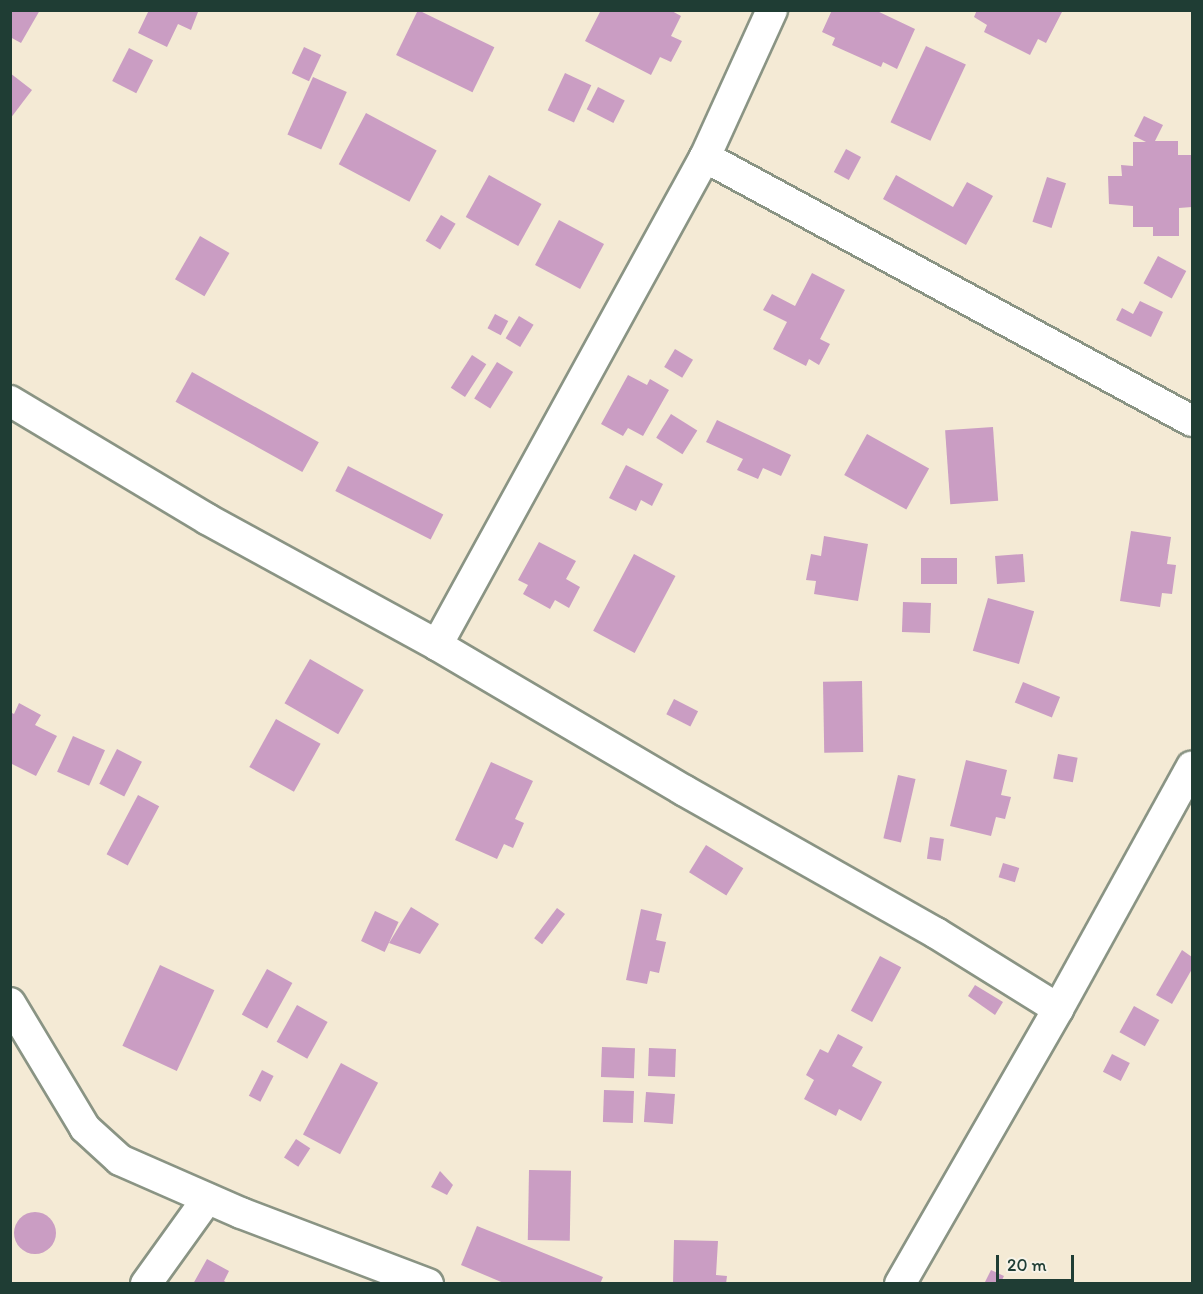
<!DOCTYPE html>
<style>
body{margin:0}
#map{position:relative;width:1203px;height:1294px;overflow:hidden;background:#f4ead5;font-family:Itim,sans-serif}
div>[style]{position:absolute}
.building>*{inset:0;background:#ca9dc3;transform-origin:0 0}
.round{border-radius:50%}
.roads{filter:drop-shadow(2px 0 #8a9484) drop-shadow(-2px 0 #8a9484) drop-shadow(0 2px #8a9484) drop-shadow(0 -2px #8a9484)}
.minor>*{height:30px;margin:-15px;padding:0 15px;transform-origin:15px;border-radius:15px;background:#fff}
span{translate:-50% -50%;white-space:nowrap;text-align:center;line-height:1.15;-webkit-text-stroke:4.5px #f7f3e8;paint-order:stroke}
.frame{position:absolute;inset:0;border:12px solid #1f3d34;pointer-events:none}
.scale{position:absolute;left:996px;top:1255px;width:78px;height:27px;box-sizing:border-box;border:3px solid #1f3d34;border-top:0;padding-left:8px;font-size:18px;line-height:21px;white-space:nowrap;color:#1f3d34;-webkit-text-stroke:4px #f7f3e8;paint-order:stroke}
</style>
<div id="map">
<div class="building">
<div style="clip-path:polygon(10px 10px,40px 10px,21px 43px,10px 37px)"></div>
<div style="clip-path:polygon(149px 10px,195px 10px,198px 12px,191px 30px,178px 24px,167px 47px,138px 33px)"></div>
<div style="left:418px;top:10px;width:85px;height:50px;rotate:26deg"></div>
<div style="clip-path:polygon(601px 10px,670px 10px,681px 16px,671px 36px,682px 41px,671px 62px,660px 57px,651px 75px,585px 41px)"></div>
<div style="clip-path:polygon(832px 10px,875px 10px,915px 29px,897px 69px,883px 62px,881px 67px,832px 45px,835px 38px,822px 32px)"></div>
<div style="clip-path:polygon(977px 10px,1063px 10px,1046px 43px,1038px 39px,1030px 55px,984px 32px,987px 25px,974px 17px)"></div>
<div style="left:926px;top:46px;width:44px;height:84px;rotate:25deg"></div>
<div style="left:304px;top:47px;width:19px;height:29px;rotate:25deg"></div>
<div style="left:129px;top:48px;width:27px;height:37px;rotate:27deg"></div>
<div style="clip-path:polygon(10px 73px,32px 90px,10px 119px)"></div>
<div style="left:565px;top:73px;width:29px;height:41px;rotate:25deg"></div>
<div style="left:313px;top:77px;width:37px;height:63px;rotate:24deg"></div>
<div style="left:598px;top:87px;width:30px;height:25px;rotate:27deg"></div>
<div style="left:366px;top:113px;width:80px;height:58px;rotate:28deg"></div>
<div style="clip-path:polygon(1144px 116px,1163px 125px,1155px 141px,1178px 141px,1178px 155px,1192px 155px,1192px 207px,1179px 208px,1179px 236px,1153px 236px,1153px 227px,1133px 227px,1133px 206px,1109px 204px,1108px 176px,1122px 176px,1121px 165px,1133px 166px,1133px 142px,1146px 142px,1134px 136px)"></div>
<div style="left:846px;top:149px;width:17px;height:26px;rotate:28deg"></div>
<div style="left:489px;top:175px;width:60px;height:48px;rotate:29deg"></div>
<div style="clip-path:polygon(896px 175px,953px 207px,967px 182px,993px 196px,966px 245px,883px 199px)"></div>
<div style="left:1047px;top:177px;width:20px;height:47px;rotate:18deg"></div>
<div style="left:441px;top:215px;width:17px;height:30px;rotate:31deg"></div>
<div style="left:559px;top:220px;width:51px;height:51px;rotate:28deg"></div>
<div style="left:200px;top:236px;width:34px;height:50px;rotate:30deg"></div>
<div style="left:1158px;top:256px;width:32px;height:31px;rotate:28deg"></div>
<div style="clip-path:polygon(812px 273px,845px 290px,820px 339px,830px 344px,819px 365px,809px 359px,806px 366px,773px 349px,787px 322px,763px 310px,772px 294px,795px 306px)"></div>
<div style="clip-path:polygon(1140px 301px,1163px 312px,1151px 337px,1116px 320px,1122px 308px,1133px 314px)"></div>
<div style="left:495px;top:314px;width:15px;height:16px;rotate:28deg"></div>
<div style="left:519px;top:316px;width:17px;height:26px;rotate:31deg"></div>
<div style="left:675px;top:349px;width:21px;height:21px;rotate:31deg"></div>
<div style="left:472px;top:355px;width:17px;height:39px;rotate:33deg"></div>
<div style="left:497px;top:362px;width:19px;height:43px;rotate:32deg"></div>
<div style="left:192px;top:372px;width:145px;height:34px;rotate:29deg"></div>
<div style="clip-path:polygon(628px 375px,647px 385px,650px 379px,669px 390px,643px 436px,628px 428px,623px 436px,601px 424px)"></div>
<div style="left:671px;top:414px;width:31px;height:28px;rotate:32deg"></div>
<div style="clip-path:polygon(717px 420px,791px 455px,781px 476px,763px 468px,758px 479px,737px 470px,743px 459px,706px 442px)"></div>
<div style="left:993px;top:427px;width:74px;height:48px;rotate:86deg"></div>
<div style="left:867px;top:434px;width:71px;height:47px;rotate:29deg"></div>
<div style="clip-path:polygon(626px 465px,663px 484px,652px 506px,641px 500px,636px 511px,609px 498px)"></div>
<div style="left:348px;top:466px;width:107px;height:28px;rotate:27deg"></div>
<div style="clip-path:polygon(1131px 531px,1171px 537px,1167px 564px,1176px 565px,1172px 594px,1162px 593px,1160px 607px,1120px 601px)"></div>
<div style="clip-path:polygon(824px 536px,868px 544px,858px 601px,814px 594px,816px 581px,806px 580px,811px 554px,821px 556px)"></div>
<div style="clip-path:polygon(539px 542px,576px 561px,566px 579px,580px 587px,569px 608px,555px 600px,550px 609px,523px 594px,528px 585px,518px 580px)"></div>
<div style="left:634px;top:554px;width:47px;height:87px;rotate:28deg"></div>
<div style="left:1023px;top:554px;width:28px;height:28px;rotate:86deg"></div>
<div style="left:957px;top:558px;width:26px;height:36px;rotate:90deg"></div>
<div style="left:988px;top:598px;width:48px;height:55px;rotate:16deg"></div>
<div style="left:903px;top:602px;width:28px;height:30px;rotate:2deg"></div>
<div style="left:310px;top:659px;width:62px;height:51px;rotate:30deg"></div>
<div style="left:862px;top:681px;width:71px;height:39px;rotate:89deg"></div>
<div style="left:1023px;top:682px;width:40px;height:22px;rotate:22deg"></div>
<div style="left:674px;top:699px;width:27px;height:17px;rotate:27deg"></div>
<div style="clip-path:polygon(19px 703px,41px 715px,35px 725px,57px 736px,36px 776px,10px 763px,10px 712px,14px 714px)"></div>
<div style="left:276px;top:719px;width:51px;height:55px;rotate:29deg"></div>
<div style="left:73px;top:736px;width:35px;height:39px;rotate:24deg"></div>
<div style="left:117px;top:749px;width:28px;height:39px;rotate:27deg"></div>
<div style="left:1058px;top:754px;width:20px;height:25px;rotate:11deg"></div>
<div style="clip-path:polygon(966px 760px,1007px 770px,1001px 795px,1011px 797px,1005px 819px,996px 817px,991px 836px,950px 826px)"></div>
<div style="clip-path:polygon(491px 762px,533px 781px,515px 819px,524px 823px,513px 848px,504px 844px,497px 859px,455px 840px)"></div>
<div style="left:898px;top:775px;width:18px;height:65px;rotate:13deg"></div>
<div style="left:138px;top:795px;width:24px;height:67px;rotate:28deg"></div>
<div style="left:930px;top:837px;width:14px;height:22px;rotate:8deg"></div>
<div style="left:706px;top:845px;width:44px;height:32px;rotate:32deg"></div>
<div style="left:1003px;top:863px;width:17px;height:15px;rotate:17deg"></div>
<div style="clip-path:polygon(411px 907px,439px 924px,420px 954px,389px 943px)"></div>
<div style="left:557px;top:908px;width:10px;height:38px;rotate:37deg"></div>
<div style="clip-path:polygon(641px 909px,662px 914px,656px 940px,666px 942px,659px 973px,650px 971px,647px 984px,626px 980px)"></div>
<div style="left:375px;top:911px;width:26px;height:33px;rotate:25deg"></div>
<div style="clip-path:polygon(1182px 950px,1192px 957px,1192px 969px,1172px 1004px,1156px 995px)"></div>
<div style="left:880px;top:956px;width:24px;height:62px;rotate:28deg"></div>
<div style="left:160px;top:965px;width:60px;height:89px;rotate:25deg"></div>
<div style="left:267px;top:969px;width:29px;height:52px;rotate:29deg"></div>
<div style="clip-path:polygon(975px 985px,1003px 1002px,995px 1015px,968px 996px)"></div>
<div style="left:297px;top:1005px;width:35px;height:42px;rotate:29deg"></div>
<div style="left:1134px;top:1006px;width:29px;height:30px;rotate:29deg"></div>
<div style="clip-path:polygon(838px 1034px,863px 1047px,852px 1066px,882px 1082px,861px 1121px,839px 1109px,836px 1116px,804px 1099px,814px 1080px,806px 1075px,820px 1049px,828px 1053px)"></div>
<div style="left:602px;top:1047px;width:33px;height:30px;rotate:2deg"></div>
<div style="left:649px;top:1048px;width:27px;height:28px;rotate:2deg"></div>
<div style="left:1112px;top:1054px;width:20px;height:20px;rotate:27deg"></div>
<div style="left:341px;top:1063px;width:42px;height:81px;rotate:28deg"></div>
<div style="left:262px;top:1070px;width:13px;height:29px;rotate:27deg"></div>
<div style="left:604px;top:1090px;width:30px;height:32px;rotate:2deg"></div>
<div style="left:646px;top:1092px;width:29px;height:30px;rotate:4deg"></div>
<div style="left:296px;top:1139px;width:17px;height:22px;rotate:33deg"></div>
<div style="left:529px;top:1170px;width:42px;height:70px;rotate:1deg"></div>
<div style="clip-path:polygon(440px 1171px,453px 1185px,447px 1195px,431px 1187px)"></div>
<div class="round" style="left:14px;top:1212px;width:42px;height:42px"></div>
<div style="clip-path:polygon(477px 1226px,603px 1277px,600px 1284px,506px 1284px,461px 1265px)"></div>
<div style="clip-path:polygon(674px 1240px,718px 1241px,716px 1275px,727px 1276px,726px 1284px,673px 1284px)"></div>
<div style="clip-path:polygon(207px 1259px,229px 1271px,224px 1281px,229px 1284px,193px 1284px)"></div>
<div style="clip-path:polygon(991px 1270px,1004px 1276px,1000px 1284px,984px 1284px)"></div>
</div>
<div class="roads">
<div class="minor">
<div style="left:705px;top:157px;width:554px;rotate:28.46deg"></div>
<div style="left:10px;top:401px;width:230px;rotate:30.9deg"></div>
<div style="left:207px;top:519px;width:262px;rotate:28.7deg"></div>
<div style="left:437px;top:645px;width:288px;rotate:30.5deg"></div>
<div style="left:685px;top:791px;width:288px;rotate:29.5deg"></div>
<div style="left:936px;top:933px;width:144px;rotate:31.9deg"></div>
<div style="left:437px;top:645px;width:557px;rotate:-61.23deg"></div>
<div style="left:705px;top:157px;width:162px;rotate:-65.5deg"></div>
<div style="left:10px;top:1003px;width:146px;rotate:59deg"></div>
<div style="left:85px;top:1128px;width:47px;rotate:42.4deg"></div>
<div style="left:120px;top:1160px;width:132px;rotate:23.7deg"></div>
<div style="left:241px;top:1213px;width:200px;rotate:20.8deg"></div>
<div style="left:146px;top:1284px;width:105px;rotate:-54.3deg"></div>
<div style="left:900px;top:1284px;width:317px;rotate:-60.1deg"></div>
<div style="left:1058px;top:1009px;width:277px;rotate:-61.1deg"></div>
</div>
</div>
<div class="frame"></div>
<div class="scale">20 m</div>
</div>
